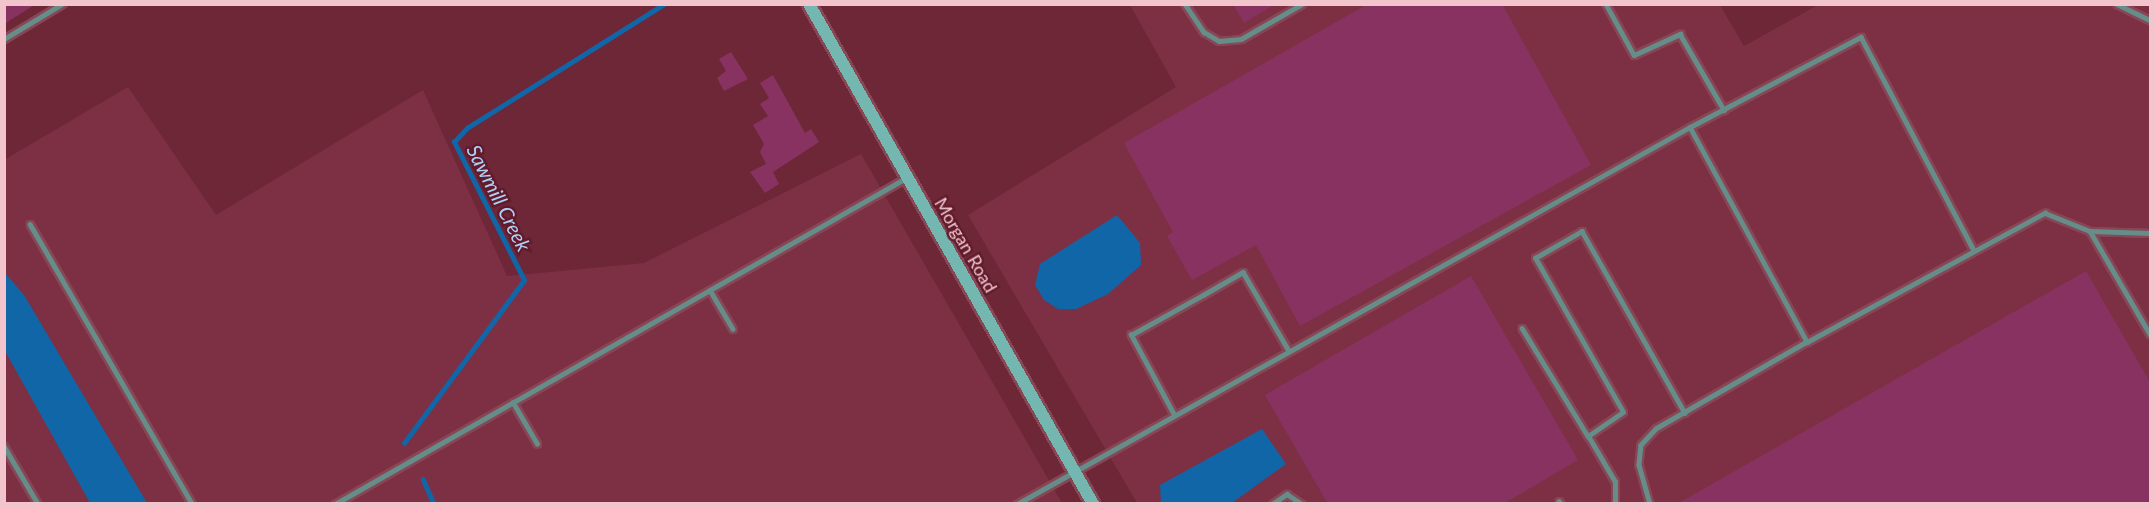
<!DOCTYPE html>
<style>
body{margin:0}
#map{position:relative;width:2155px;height:508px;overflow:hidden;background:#6d2737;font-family:Lato,sans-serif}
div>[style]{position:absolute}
.built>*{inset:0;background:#7d3043}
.water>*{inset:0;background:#1166a8}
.stream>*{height:4.5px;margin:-2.25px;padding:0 2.25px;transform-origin:2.25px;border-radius:2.25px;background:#1166a8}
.building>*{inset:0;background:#883262}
.roads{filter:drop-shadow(2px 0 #874755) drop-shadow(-2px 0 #874755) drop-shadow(0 2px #874755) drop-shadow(0 -2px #874755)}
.lane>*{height:4.5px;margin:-2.25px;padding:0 2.25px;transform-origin:2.25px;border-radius:2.25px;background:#658e8a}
.secondary>*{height:12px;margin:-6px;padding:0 6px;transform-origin:6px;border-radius:6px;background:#74b7b1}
span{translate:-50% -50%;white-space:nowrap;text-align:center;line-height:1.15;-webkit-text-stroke:5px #611b2d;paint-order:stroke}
.street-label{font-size:18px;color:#f1c5cb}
.water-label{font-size:20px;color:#aed2f6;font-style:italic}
.frame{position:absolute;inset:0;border:6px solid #f1c5cb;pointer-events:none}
</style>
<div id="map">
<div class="built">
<div style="clip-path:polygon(1130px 5px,1720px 5px,1744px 46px,1818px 5px,2150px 5px,2150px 503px,1137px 503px,968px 215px,1176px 87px)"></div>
<div style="clip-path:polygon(128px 87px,216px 215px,423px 90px,507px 276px,644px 263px,861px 154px,1062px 503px,5px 503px,4px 160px)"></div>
</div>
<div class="water">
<div style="clip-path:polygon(1117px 215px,1140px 243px,1141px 265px,1108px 294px,1076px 309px,1058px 309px,1044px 300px,1035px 285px,1040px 264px)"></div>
<div style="clip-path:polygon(5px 273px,24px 295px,147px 503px,90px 503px,5px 351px)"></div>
<div style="clip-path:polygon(1262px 429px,1286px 464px,1232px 503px,1161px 503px,1160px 485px)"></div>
</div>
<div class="stream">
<div style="left:404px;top:443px;width:202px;rotate:-53.6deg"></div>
<div style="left:524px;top:280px;width:155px;rotate:-116.9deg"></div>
<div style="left:454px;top:142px;width:19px;rotate:-47deg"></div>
<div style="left:467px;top:128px;width:233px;rotate:-32.2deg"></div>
<div style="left:423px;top:479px;width:27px;rotate:66deg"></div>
</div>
<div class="building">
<div style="clip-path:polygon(4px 4px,36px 4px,4px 24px)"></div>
<div style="clip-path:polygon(1233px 4px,1275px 4px,1244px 23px)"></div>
<div style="clip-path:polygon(1368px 4px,1502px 4px,1591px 165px,1300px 326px,1256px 245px,1192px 280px,1167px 236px,1173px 232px,1124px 143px)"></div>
<div style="clip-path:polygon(731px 52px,748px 79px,724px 91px,717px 78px,726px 71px,719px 59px)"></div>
<div style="clip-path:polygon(773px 75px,805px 133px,811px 129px,819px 142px,773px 172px,779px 184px,765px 193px,750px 172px,766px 164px,760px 152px,764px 144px,753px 125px,768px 116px,760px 104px,769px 98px,760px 83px)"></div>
<div style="clip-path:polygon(2086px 271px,2151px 384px,2151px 504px,1677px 504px)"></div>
<div style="clip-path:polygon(1471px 276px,1578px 460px,1503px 504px,1328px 504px,1265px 395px)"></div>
</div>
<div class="roads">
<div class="lane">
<div style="left:1185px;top:4px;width:34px;rotate:56deg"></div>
<div style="left:1204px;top:32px;width:17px;rotate:31deg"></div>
<div style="left:1219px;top:41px;width:22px;rotate:-5deg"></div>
<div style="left:1241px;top:39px;width:70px;rotate:-29.8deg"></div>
<div style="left:1606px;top:4px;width:58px;rotate:61.2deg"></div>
<div style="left:1634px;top:55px;width:51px;rotate:-24.5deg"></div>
<div style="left:1680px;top:34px;width:88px;rotate:59.9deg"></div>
<div style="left:2117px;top:4px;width:37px;rotate:26deg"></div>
<div style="left:4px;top:39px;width:68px;rotate:-31.1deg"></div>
<div style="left:1690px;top:127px;width:193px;rotate:-27.8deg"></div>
<div style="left:1861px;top:37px;width:241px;rotate:62.1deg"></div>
<div style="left:30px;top:224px;width:323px;rotate:59.9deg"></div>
<div style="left:2090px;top:231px;width:119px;rotate:59.8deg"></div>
<div style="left:710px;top:290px;width:45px;rotate:59.5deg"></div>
<div style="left:1522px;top:328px;width:127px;rotate:58.6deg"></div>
<div style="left:1807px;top:342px;width:271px;rotate:-28.5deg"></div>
<div style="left:2045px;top:213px;width:48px;rotate:21.8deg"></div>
<div style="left:2090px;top:231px;width:60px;rotate:1.9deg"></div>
<div style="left:513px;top:402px;width:48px;rotate:59.7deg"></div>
<div style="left:1173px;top:413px;width:89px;rotate:-118.3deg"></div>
<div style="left:1131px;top:335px;width:82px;rotate:-29.1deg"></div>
<div style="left:1203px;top:295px;width:46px;rotate:-29.9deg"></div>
<div style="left:1243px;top:272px;width:89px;rotate:59.7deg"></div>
<div style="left:4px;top:446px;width:67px;rotate:59.6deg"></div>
<div style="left:1559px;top:501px;width:4px;rotate:56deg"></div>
<div style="left:335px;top:504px;width:658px;rotate:-29.72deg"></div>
<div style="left:1017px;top:504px;width:771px;rotate:-29.26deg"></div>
<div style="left:1690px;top:127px;width:245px;rotate:61.4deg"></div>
<div style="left:1807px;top:342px;width:174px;rotate:150.1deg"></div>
<div style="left:1656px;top:429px;width:22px;rotate:133deg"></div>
<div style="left:1641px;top:445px;width:20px;rotate:96deg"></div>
<div style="left:1639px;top:465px;width:41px;rotate:74.2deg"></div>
<div style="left:1272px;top:504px;width:18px;rotate:-34deg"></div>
<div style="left:1287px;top:494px;width:18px;rotate:34deg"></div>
<div style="left:1615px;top:504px;width:22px;rotate:-90deg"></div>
<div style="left:1615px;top:482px;width:53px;rotate:-120.4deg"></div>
<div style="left:1588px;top:436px;width:42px;rotate:-34.4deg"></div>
<div style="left:1623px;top:412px;width:177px;rotate:-119.7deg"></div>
<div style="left:1535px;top:258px;width:54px;rotate:-29.9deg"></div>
<div style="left:1582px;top:231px;width:209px;rotate:60.5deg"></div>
</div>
<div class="secondary">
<div style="left:809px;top:4px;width:575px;rotate:60.4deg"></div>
</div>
</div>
<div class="street-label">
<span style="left:966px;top:245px;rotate:60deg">Morgan Road</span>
</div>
<div class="water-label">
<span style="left:499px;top:198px;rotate:63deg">Sawmill Creek</span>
</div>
<div class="frame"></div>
</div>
